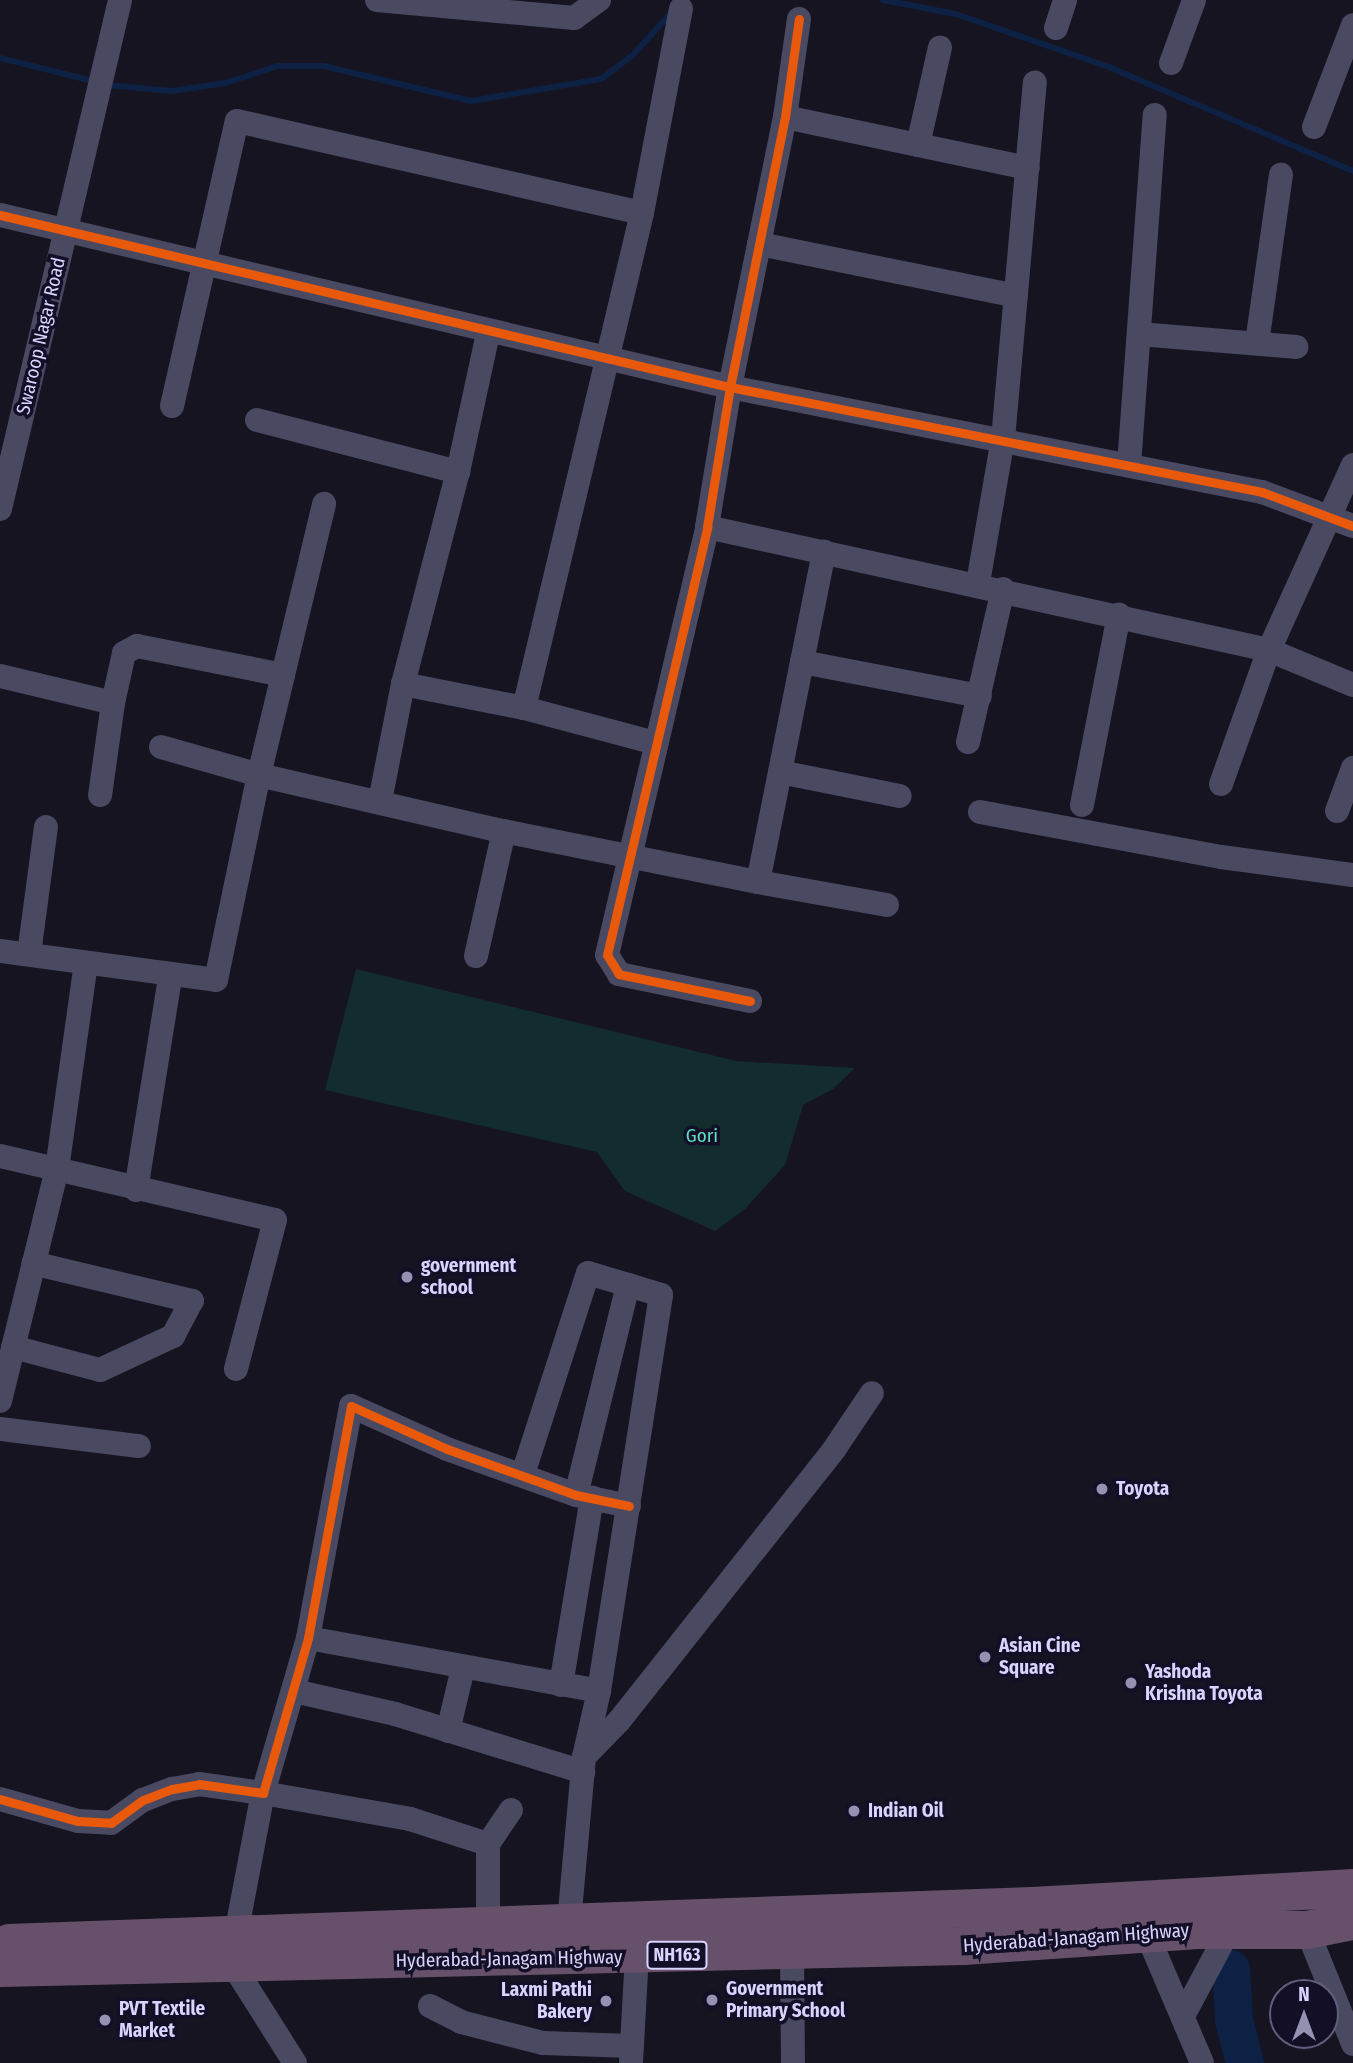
<!DOCTYPE html>
<style>
body{margin:0}
#map{position:relative;width:1353px;height:2063px;overflow:hidden;background:#161421;font-family:"Fira Sans Condensed",sans-serif}
div>[style]{position:absolute}
.green>*{inset:0;background:#132c2d}
.stream>*{height:6px;margin:-3px;padding:0 3px;transform-origin:3px;border-radius:3px;background:#0d2144}
.river>*{height:38px;margin:-19px;padding:0 19px;transform-origin:19px;border-radius:19px;background:#0d2144}
.street>*{height:24px;margin:-12px;padding:0 12px;transform-origin:12px;border-radius:12px;background:#4a4962}
.highway>*{height:38px;margin:-19px;padding:0 19px;transform-origin:19px;border-radius:19px;background:#67516a}
.cycleway>*{height:9px;margin:-4.5px;padding:0 4.5px;transform-origin:4.5px;border-radius:4.5px;background:#e8590c}
.dots>*{width:19px;height:19px;translate:-50% -50%;box-sizing:border-box;border:4px solid #130f26;border-radius:50%}
span{translate:-50% -50%;white-space:nowrap;text-align:center;line-height:1.15;-webkit-text-stroke:7px #130f26;paint-order:stroke}
.shield-label span{padding:2px 5px;background:#130f26;border:2px solid;border-radius:5px;-webkit-text-stroke-width:0}
.shield-label{font-size:18px;color:#d9d4ff;font-weight:700}
.street-label{font-size:19px;color:#d9d4ff}
.park-label{font-size:19px;color:#5fe0c0}
.poi-label{font-size:19px;color:#d9d4ff;font-weight:700}
.left{translate:0 -50%;text-align:left}
.right{translate:-100% -50%;text-align:right}
.north{position:absolute;left:1269px;top:1979px;width:70px;height:70px;box-sizing:border-box;background:#130f26;border:2px solid #625e7d;border-radius:50%;rotate:0deg;font-size:19px;font-weight:700;line-height:28px;text-align:center;color:#d9d4ff}
.north::after{content:'';display:block;margin:auto;width:24px;height:32px;background:#9591b1;clip-path:polygon(50% 0,100% 100%,50% 72%,0 100%)}
</style>
<div id="map">
<div class="green">
<div style="clip-path:polygon(356px 969px,736px 1061px,855px 1068px,833px 1089px,803px 1105px,785px 1165px,745px 1209px,715px 1231px,625px 1191px,597px 1152px,325px 1090px)"></div>
</div>
<div class="stream">
<div style="left:883px;top:0;width:74px;rotate:10.9deg"></div>
<div style="left:956px;top:14px;width:162px;rotate:19.1deg"></div>
<div style="left:1109px;top:67px;width:265px;rotate:23.1deg"></div>
<div style="left:0;top:58px;width:100px;rotate:13.9deg"></div>
<div style="left:107px;top:85px;width:65px;rotate:5.3deg"></div>
<div style="left:172px;top:91px;width:54px;rotate:-8.6deg"></div>
<div style="left:225px;top:83px;width:56px;rotate:-17.8deg"></div>
<div style="left:278px;top:66px;width:46px"></div>
<div style="left:324px;top:66px;width:151px;rotate:13.4deg"></div>
<div style="left:471px;top:101px;width:132px;rotate:-9.6deg"></div>
<div style="left:601px;top:79px;width:39px;rotate:-37deg"></div>
<div style="left:632px;top:56px;width:59px;rotate:-47.7deg"></div>
</div>
<div class="river">
<div style="left:1231px;top:1969px;width:51px;rotate:86.6deg"></div>
<div style="left:1234px;top:2020px;width:44px;rotate:75.7deg"></div>
</div>
<div class="street">
<div style="left:377px;top:0;width:198px;rotate:5.2deg"></div>
<div style="left:574px;top:18px;width:31px;rotate:-36deg"></div>
<div style="left:1056px;top:28px;width:29px;rotate:-72deg"></div>
<div style="left:1171px;top:63px;width:67px;rotate:-69.9deg"></div>
<div style="left:785px;top:117px;width:248px;rotate:11.9deg"></div>
<div style="left:1314px;top:127px;width:109px;rotate:-69.1deg"></div>
<div style="left:918px;top:145px;width:100px;rotate:-77.3deg"></div>
<div style="left:0;top:215px;width:750px;rotate:13.26deg"></div>
<div style="left:730px;top:387px;width:542px;rotate:11.16deg"></div>
<div style="left:1262px;top:492px;width:97px;rotate:20.5deg"></div>
<div style="left:759px;top:244px;width:262px;rotate:11.4deg"></div>
<div style="left:1139px;top:334px;width:158px;rotate:4.7deg"></div>
<div style="left:1257px;top:343px;width:170px;rotate:-81.9deg"></div>
<div style="left:172px;top:406px;width:292px;rotate:-77.2deg"></div>
<div style="left:237px;top:121px;width:415px;rotate:12.8deg"></div>
<div style="left:257px;top:420px;width:208px;rotate:14.5deg"></div>
<div style="left:1129px;top:465px;width:351px;rotate:-85.8deg"></div>
<div style="left:0;top:509px;width:523px;rotate:-76.73deg"></div>
<div style="left:707px;top:527px;width:575px;rotate:12.35deg"></div>
<div style="left:1269px;top:650px;width:91px;rotate:22.6deg"></div>
<div style="left:978px;top:583px;width:146px;rotate:-80.2deg"></div>
<div style="left:1003px;top:439px;width:358px;rotate:-84.9deg"></div>
<div style="left:802px;top:662px;width:181px;rotate:10.8deg"></div>
<div style="left:0;top:676px;width:116px;rotate:13.4deg"></div>
<div style="left:113px;top:703px;width:93px;rotate:98deg"></div>
<div style="left:403px;top:684px;width:123px;rotate:11.2deg"></div>
<div style="left:524px;top:708px;width:137px;rotate:14.9deg"></div>
<div style="left:113px;top:703px;width:51px;rotate:-77.6deg"></div>
<div style="left:124px;top:653px;width:15px;rotate:-28deg"></div>
<div style="left:137px;top:646px;width:149px;rotate:11.2deg"></div>
<div style="left:524px;top:708px;width:509px;rotate:-76.59deg"></div>
<div style="left:642px;top:213px;width:208px;rotate:-79.2deg"></div>
<div style="left:968px;top:742px;width:157px;rotate:-77.1deg"></div>
<div style="left:161px;top:747px;width:102px;rotate:15.9deg"></div>
<div style="left:259px;top:775px;width:240px;rotate:13deg"></div>
<div style="left:493px;top:829px;width:270px;rotate:11.3deg"></div>
<div style="left:758px;top:882px;width:337px;rotate:-78.7deg"></div>
<div style="left:780px;top:772px;width:122px;rotate:11.3deg"></div>
<div style="left:1221px;top:784px;width:142px;rotate:-70.3deg"></div>
<div style="left:1269px;top:650px;width:203px;rotate:-65.6deg"></div>
<div style="left:380px;top:801px;width:119px;rotate:-78.9deg"></div>
<div style="left:403px;top:684px;width:219px;rotate:-75.5deg"></div>
<div style="left:458px;top:472px;width:142px;rotate:-77.8deg"></div>
<div style="left:1082px;top:805px;width:194px;rotate:-79deg"></div>
<div style="left:1337px;top:811px;width:46px;rotate:-69.6deg"></div>
<div style="left:980px;top:812px;width:245px;rotate:10.6deg"></div>
<div style="left:1221px;top:857px;width:133px;rotate:7.8deg"></div>
<div style="left:758px;top:882px;width:131px;rotate:10.1deg"></div>
<div style="left:0;top:951px;width:218px;rotate:7.6deg"></div>
<div style="left:216px;top:980px;width:209px;rotate:-78.2deg"></div>
<div style="left:259px;top:775px;width:279px;rotate:-76.5deg"></div>
<div style="left:29px;top:954px;width:128px;rotate:-82.4deg"></div>
<div style="left:476px;top:956px;width:128px;rotate:-77.4deg"></div>
<div style="left:750px;top:1001px;width:134px;rotate:-168.4deg"></div>
<div style="left:619px;top:974px;width:22px;rotate:-122deg"></div>
<div style="left:607px;top:955px;width:440px;rotate:-76.8deg"></div>
<div style="left:707px;top:527px;width:142px;rotate:-80.7deg"></div>
<div style="left:730px;top:387px;width:276px;rotate:-78.5deg"></div>
<div style="left:785px;top:117px;width:99px;rotate:-81.9deg"></div>
<div style="left:0;top:1156px;width:282px;rotate:13.1deg"></div>
<div style="left:275px;top:1220px;width:154px;rotate:104.7deg"></div>
<div style="left:136px;top:1190px;width:216px;rotate:-80.9deg"></div>
<div style="left:13px;top:1347px;width:90px;rotate:14.8deg"></div>
<div style="left:100px;top:1370px;width:81px;rotate:-25deg"></div>
<div style="left:173px;top:1336px;width:40px;rotate:-62deg"></div>
<div style="left:192px;top:1301px;width:163px;rotate:-166.6deg"></div>
<div style="left:0;top:1401px;width:239px;rotate:-76.2deg"></div>
<div style="left:57px;top:1169px;width:208px;rotate:-82deg"></div>
<div style="left:0;top:1429px;width:140px;rotate:7deg"></div>
<div style="left:523px;top:1474px;width:211px;rotate:-72.1deg"></div>
<div style="left:588px;top:1273px;width:42px;rotate:16.7deg"></div>
<div style="left:628px;top:1285px;width:216px;rotate:103.9deg"></div>
<div style="left:308px;top:1638px;width:296px;rotate:10.3deg"></div>
<div style="left:561px;top:1685px;width:190px;rotate:-80.6deg"></div>
<div style="left:294px;top:1691px;width:104px;rotate:12.8deg"></div>
<div style="left:395px;top:1714px;width:197px;rotate:17.1deg"></div>
<div style="left:448px;top:1731px;width:65px;rotate:-76.6deg"></div>
<div style="left:584px;top:1757px;width:50px;rotate:-45.8deg"></div>
<div style="left:619px;top:1721px;width:348px;rotate:-51.6deg"></div>
<div style="left:835px;top:1448px;width:66px;rotate:-56.1deg"></div>
<div style="left:0;top:1799px;width:81px;rotate:15.8deg"></div>
<div style="left:78px;top:1821px;width:33px;rotate:3deg"></div>
<div style="left:111px;top:1823px;width:39px;rotate:-36deg"></div>
<div style="left:143px;top:1800px;width:31px;rotate:-21deg"></div>
<div style="left:172px;top:1789px;width:27px;rotate:-10deg"></div>
<div style="left:199px;top:1784px;width:65px;rotate:8deg"></div>
<div style="left:263px;top:1793px;width:161px;rotate:-73.8deg"></div>
<div style="left:308px;top:1638px;width:236px;rotate:-79.5deg"></div>
<div style="left:351px;top:1406px;width:105px;rotate:24.1deg"></div>
<div style="left:447px;top:1449px;width:137px;rotate:19.6deg"></div>
<div style="left:576px;top:1495px;width:54px;rotate:11.7deg"></div>
<div style="left:488px;top:1844px;width:81px;rotate:90deg"></div>
<div style="left:569px;top:1922px;width:166px;rotate:-84.8deg"></div>
<div style="left:584px;top:1757px;width:68px;rotate:-77.2deg"></div>
<div style="left:599px;top:1691px;width:401px;rotate:-81.1deg"></div>
<div style="left:661px;top:1295px;width:34px;rotate:-163deg"></div>
<div style="left:1307px;top:1930px;width:123px;rotate:68deg"></div>
<div style="left:236px;top:1934px;width:144px;rotate:-79.2deg"></div>
<div style="left:263px;top:1793px;width:149px;rotate:10deg"></div>
<div style="left:410px;top:1819px;width:82px;rotate:17.8deg"></div>
<div style="left:488px;top:1844px;width:41px;rotate:-55.9deg"></div>
<div style="left:1147px;top:1934px;width:140px;rotate:66.9deg"></div>
<div style="left:792px;top:1952px;width:111px;rotate:89.5deg"></div>
<div style="left:233px;top:1965px;width:116px;rotate:57.7deg"></div>
<div style="left:430px;top:2006px;width:35px;rotate:27deg"></div>
<div style="left:461px;top:2022px;width:85px;rotate:14.4deg"></div>
<div style="left:543px;top:2043px;width:89px;rotate:1.9deg"></div>
<div style="left:1183px;top:2016px;width:98px;rotate:-61.9deg"></div>
<div style="left:631px;top:2062px;width:106px;rotate:-86.8deg"></div>
</div>
<div class="highway">
<div style="left:9px;top:1943px;width:1025px;rotate:-2.07deg"></div>
<div style="left:1033px;top:1906px;width:321px;rotate:-3.2deg"></div>
<div style="left:0;top:1968px;width:964px;rotate:-1.31deg"></div>
<div style="left:964px;top:1946px;width:234px;rotate:-3.9deg"></div>
<div style="left:1197px;top:1930px;width:110px"></div>
<div style="left:1307px;top:1930px;width:47px;rotate:-11.1deg"></div>
</div>
<div class="cycleway">
<div style="left:0;top:215px;width:750px;rotate:13.26deg"></div>
<div style="left:730px;top:387px;width:542px;rotate:11.16deg"></div>
<div style="left:1262px;top:492px;width:97px;rotate:20.5deg"></div>
<div style="left:750px;top:1001px;width:134px;rotate:-168.4deg"></div>
<div style="left:619px;top:974px;width:22px;rotate:-122deg"></div>
<div style="left:607px;top:955px;width:440px;rotate:-76.8deg"></div>
<div style="left:707px;top:527px;width:142px;rotate:-80.7deg"></div>
<div style="left:730px;top:387px;width:276px;rotate:-78.5deg"></div>
<div style="left:785px;top:117px;width:99px;rotate:-81.9deg"></div>
<div style="left:0;top:1799px;width:81px;rotate:15.8deg"></div>
<div style="left:78px;top:1821px;width:33px;rotate:3deg"></div>
<div style="left:111px;top:1823px;width:39px;rotate:-36deg"></div>
<div style="left:143px;top:1800px;width:31px;rotate:-21deg"></div>
<div style="left:172px;top:1789px;width:27px;rotate:-10deg"></div>
<div style="left:199px;top:1784px;width:65px;rotate:8deg"></div>
<div style="left:263px;top:1793px;width:161px;rotate:-73.8deg"></div>
<div style="left:308px;top:1638px;width:236px;rotate:-79.5deg"></div>
<div style="left:351px;top:1406px;width:105px;rotate:24.1deg"></div>
<div style="left:447px;top:1449px;width:137px;rotate:19.6deg"></div>
<div style="left:576px;top:1495px;width:54px;rotate:11.7deg"></div>
</div>
<div class="dots">
<div style="left:407px;top:1277px;background:#9591b1"></div>
<div style="left:1102px;top:1489px;background:#9591b1"></div>
<div style="left:985px;top:1657px;background:#9591b1"></div>
<div style="left:1131px;top:1683px;background:#9591b1"></div>
<div style="left:854px;top:1811px;background:#9591b1"></div>
<div style="left:712px;top:2000px;background:#9591b1"></div>
<div style="left:606px;top:2001px;background:#9591b1"></div>
<div style="left:105px;top:2020px;background:#9591b1"></div>
</div>
<div class="shield-label">
<span style="left:677px;top:1955px">NH163</span>
</div>
<div class="street-label">
<span style="left:41px;top:336px;rotate:-77deg">Swaroop Nagar Road</span>
<span style="left:1076px;top:1938px;rotate:-4deg">Hyderabad-Janagam Highway</span>
<span style="left:509px;top:1959px;rotate:-1deg">Hyderabad-Janagam Highway</span>
</div>
<div class="park-label">
<span style="left:702px;top:1136px">Gori</span>
</div>
<div class="poi-label">
<span class="left" style="left:421px;top:1277px">government<br>school</span>
<span class="left" style="left:1116px;top:1489px">Toyota</span>
<span class="left" style="left:999px;top:1657px">Asian Cine<br>Square</span>
<span class="left" style="left:1145px;top:1683px">Yashoda<br>Krishna Toyota</span>
<span class="left" style="left:868px;top:1811px">Indian Oil</span>
<span class="left" style="left:726px;top:2000px">Government<br>Primary School</span>
<span class="right" style="left:592px;top:2001px">Laxmi Pathi<br>Bakery</span>
<span class="left" style="left:119px;top:2020px">PVT Textile<br>Market</span>
</div>
<div class="north">N</div>
</div>
